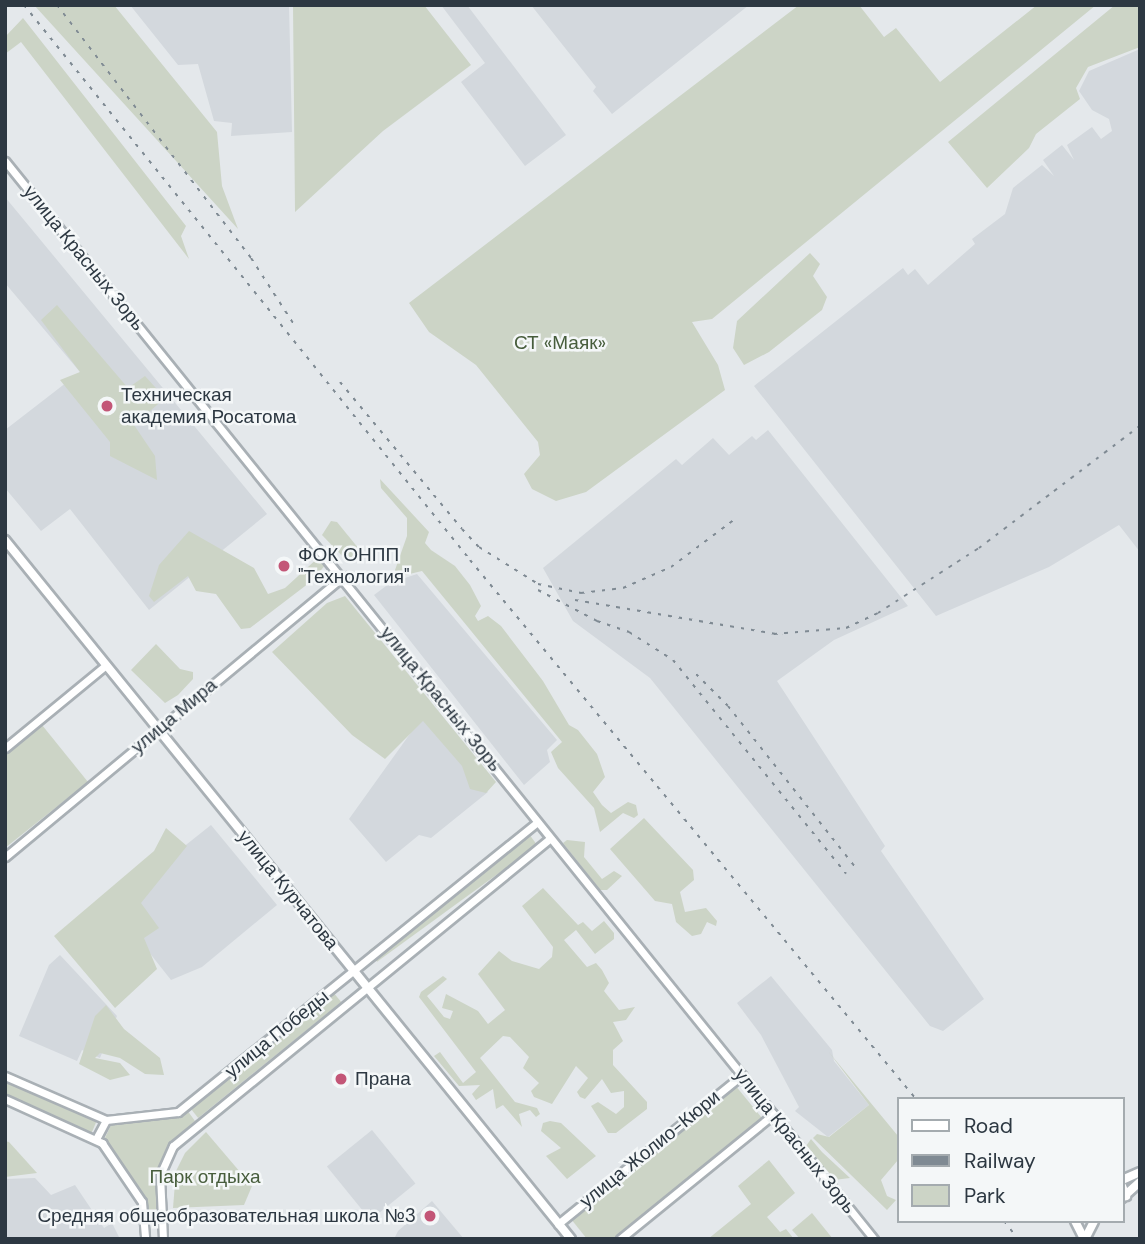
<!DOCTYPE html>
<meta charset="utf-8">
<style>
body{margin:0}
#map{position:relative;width:1145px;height:1244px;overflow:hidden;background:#e4e8eb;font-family:"DM Sans",sans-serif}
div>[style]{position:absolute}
.built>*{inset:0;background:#d3d8dd;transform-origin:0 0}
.green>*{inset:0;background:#ccd4c6;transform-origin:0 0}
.roads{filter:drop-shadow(2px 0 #a9b0b5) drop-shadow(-2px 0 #a9b0b5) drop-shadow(0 2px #a9b0b5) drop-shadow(0 -2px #a9b0b5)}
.secondary>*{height:7px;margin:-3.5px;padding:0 3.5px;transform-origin:3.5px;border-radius:3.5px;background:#fff}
.primary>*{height:8px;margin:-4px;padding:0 4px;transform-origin:4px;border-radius:4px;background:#fff}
.rail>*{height:2px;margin-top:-1px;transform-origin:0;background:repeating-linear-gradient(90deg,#7f8a93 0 3.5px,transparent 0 10.5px)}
.dots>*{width:19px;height:19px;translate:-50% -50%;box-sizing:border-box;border:4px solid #f4f7f8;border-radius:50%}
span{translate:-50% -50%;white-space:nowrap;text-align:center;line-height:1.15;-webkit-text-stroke:5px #f4f7f8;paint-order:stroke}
.street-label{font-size:19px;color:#2d3842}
.park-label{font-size:19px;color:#475d3c}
.poi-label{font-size:19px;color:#2d3842}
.left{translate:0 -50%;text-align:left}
.right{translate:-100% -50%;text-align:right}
.frame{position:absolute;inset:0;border:7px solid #2d3842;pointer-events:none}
.legend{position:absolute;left:897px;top:1097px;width:228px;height:126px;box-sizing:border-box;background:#f4f7f8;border:2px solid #a4abaf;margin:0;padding:9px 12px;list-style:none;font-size:21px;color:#2d3842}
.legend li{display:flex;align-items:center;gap:14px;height:35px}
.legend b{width:35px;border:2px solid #a4abaf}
</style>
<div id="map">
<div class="built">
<div style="clip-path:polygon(130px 5px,289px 5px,292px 132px,231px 136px,232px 123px,214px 121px,198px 64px,178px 65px)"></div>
<div style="clip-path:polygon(441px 5px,467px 5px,566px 135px,525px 166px,461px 82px,485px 63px)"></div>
<div style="clip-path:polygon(531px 5px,749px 5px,612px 114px,593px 91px,596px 87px)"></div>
<div style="clip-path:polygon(1140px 49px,1140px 552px,1119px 525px,1049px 567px,936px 616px,754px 386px,903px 268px,908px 275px,915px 269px,928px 285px,975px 244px,972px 239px,1005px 214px,1013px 188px,1042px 165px,1054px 176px,1043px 160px,1062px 145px,1074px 160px,1067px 145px,1092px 127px,1101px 139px,1112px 131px,1109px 119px,1092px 110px,1079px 91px,1089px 71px)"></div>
<div style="clip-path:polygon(5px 197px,267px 514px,149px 610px,70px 509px,41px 531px,5px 488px,5px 430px,80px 372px,5px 283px)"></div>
<div style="clip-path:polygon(768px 430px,908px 606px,834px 640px,777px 681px,885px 846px,881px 851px,984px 999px,943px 1031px,930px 1026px,650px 678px,573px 621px,543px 568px,676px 459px,682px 465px,713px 438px,729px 455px,752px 436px,756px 440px)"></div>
<div style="clip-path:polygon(417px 574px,557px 740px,547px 750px,550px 762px,524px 785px,374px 595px,390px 583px)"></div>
<div style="clip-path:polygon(422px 717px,488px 792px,431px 838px,419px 835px,386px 862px,349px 819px)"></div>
<div style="clip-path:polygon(211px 825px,277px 905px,202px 967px,171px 980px,118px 913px,138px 883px)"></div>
<div style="clip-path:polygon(60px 955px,117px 1016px,100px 1058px,82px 1050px,77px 1061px,19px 1036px,49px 965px)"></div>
<div style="clip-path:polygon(771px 976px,832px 1050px,834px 1061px,869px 1105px,828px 1137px,795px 1111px,799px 1107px,761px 1035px,737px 1003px)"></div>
<div style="left:372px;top:1130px;width:69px;height:58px;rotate:51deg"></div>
<div style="clip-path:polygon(35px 1178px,51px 1195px,75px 1185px,104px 1228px,112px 1223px,120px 1239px,5px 1239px,5px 1179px)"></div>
<div style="clip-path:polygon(432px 1201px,464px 1239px,394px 1239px,398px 1231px)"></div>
</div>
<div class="green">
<div style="clip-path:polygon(34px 5px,114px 5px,217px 132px,222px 186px,238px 229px)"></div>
<div style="clip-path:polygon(293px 5px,424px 5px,471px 65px,383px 131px,295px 212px)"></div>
<div style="clip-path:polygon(799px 5px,859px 5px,884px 37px,896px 28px,940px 82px,1037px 5px,1096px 5px,712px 319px,692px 322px,718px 365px,725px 390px,586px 492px,556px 501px,532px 489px,524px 474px,540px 455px,538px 442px,476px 365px,429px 332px,409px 303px)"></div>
<div style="clip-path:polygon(1115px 5px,1140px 5px,1140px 47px,1088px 67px,1076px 88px,1080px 99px,1036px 134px,1029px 148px,987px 188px,948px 142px)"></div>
<div style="clip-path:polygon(23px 18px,186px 226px,181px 236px,189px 259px,21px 42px,5px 54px,5px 37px)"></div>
<div style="clip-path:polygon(810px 253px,820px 264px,813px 276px,827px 297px,822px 310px,769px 352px,744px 365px,733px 348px,737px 321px)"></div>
<div style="clip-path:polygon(57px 305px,128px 388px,145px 376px,165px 398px,134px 425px,155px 456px,157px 480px,110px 456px,110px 442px,60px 380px,80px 372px,41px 320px)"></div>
<div style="clip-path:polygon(380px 479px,429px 532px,425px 543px,431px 550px,455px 566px,470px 585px,481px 606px,475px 616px,478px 621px,488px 616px,501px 626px,543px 681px,569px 725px,578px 730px,597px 754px,605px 777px,593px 792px,602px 805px,611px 813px,628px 802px,636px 805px,638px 815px,634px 818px,623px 813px,600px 832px,594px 808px,558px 768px,551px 752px,562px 742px,422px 571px,401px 576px,395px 570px,407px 536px,407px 518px,381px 488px)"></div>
<div style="clip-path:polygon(331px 521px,337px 522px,359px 549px,349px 563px,322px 535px)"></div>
<div style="clip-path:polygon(189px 531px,254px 568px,268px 594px,285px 588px,320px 556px,326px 564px,313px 580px,250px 628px,241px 629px,216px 594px,196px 591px,188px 576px,154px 602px,149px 596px,159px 565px)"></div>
<div style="clip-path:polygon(345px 596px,496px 782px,486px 793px,470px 789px,462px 766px,423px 721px,385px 759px,352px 735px,272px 652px,327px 603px)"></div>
<div style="clip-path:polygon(156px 644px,180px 669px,193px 672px,193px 679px,178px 695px,165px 703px,131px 670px)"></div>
<div style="clip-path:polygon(42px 725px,88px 782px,5px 848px,5px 755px)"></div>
<div style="clip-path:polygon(644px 818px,693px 870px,694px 880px,680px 892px,685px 912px,706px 908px,717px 921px,716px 926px,707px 922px,701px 934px,692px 936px,676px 922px,672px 904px,655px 901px,610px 849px)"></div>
<div style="clip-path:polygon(166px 828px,187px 846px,141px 903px,159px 928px,144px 938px,157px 969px,115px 1008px,54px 936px,154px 851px)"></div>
<div style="left:529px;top:834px;width:14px;height:198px;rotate:54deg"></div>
<div style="clip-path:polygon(567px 840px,585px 842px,584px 857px,602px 879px,614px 871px,622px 876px,607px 890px,600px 890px,563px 843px)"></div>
<div style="clip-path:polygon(543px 888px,578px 925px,583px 922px,592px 931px,604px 921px,614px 933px,614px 939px,595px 954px,576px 930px,564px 940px,587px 967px,596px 963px,602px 970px,609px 983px,604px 991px,619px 1010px,635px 1007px,626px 1020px,613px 1022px,623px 1041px,613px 1050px,613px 1065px,647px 1102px,647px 1109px,616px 1133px,608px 1133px,591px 1106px,598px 1102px,616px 1114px,624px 1107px,624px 1091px,611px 1093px,602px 1079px,585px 1099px,580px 1097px,577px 1092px,588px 1078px,576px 1066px,552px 1104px,534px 1097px,531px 1091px,539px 1083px,523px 1068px,529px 1057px,510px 1037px,503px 1036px,480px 1058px,515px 1102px,537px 1108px,540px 1114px,536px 1117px,530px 1110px,519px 1114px,522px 1127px,503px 1105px,496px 1109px,493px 1089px,476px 1100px,472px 1094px,480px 1085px,459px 1086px,434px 1056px,440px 1052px,463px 1083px,476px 1072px,419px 997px,421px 992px,443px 976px,447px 979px,427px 996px,444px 1017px,450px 1019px,453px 1011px,442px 1008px,446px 994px,478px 1011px,488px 1024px,505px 1010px,478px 974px,499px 951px,512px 961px,539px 969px,552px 957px,553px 947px,522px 906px)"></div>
<div style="left:333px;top:992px;width:13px;height:184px;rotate:51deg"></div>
<div style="clip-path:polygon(106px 1005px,124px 1029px,160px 1058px,164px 1075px,145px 1074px,120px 1058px,100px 1053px,95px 1058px,120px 1063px,130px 1075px,110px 1080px,79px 1064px,95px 1016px)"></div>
<div style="clip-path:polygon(828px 1051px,898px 1136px,898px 1160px,881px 1180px,887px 1196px,896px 1200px,887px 1210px,813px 1138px,817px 1134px,829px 1137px,869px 1105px)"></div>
<div style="left:5px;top:1081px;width:100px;height:16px;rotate:23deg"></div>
<div style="clip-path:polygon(735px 1085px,762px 1118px,613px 1239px,587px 1239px,571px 1219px)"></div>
<div style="clip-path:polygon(187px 1110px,195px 1121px,169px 1144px,158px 1172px,160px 1215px,147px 1216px,144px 1196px,104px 1140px,111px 1125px)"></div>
<div style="clip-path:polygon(550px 1121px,561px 1123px,596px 1156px,567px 1179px,546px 1156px,561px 1148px,541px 1131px,543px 1123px)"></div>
<div style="clip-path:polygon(206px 1132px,252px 1186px,244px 1205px,173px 1208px,176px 1171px,185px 1153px)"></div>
<div style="clip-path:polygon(811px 1139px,822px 1152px,850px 1178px,834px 1180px,806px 1146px)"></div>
<div style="clip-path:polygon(5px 1141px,9px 1142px,37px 1173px,5px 1177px)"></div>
<div style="clip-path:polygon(769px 1160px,795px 1193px,767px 1217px,780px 1232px,786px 1229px,794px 1239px,708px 1239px,751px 1204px,738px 1186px)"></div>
<div style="clip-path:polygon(812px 1213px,833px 1239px,800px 1239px,792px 1230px)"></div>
</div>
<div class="roads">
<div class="secondary">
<div style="left:5px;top:161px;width:1385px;rotate:51.13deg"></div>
<div style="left:5px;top:748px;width:131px;rotate:-39.4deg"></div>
<div style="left:5px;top:857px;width:440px;rotate:-39.7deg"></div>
<div style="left:5px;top:1076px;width:110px;rotate:23.5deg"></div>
<div style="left:106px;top:1120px;width:72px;rotate:-6.3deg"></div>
<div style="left:178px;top:1112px;width:462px;rotate:-38.9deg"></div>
<div style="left:5px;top:1099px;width:107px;rotate:24.4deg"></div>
<div style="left:102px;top:1143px;width:71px;rotate:55.9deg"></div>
<div style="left:142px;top:1202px;width:37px;rotate:85deg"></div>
<div style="left:96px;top:1139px;width:21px;rotate:-62deg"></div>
<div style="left:558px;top:1224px;width:237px;rotate:-39deg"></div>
<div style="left:163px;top:1239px;width:64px;rotate:-92.7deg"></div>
<div style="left:160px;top:1175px;width:32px;rotate:-66deg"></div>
<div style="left:173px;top:1146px;width:486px;rotate:-39.2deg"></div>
<div style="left:620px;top:1239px;width:198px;rotate:-39.1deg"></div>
</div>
<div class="primary">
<div style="left:5px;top:540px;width:899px;rotate:51deg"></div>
<div style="left:1122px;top:1180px;width:20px;rotate:-24deg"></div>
<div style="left:1122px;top:1186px;width:11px;rotate:68deg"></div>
<div style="left:1122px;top:1198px;width:24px;rotate:-42deg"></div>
<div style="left:1075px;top:1221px;width:20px;rotate:63deg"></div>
<div style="left:1085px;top:1239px;width:20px;rotate:-63deg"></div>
</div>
</div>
<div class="rail">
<div style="left:24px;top:5px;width:712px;rotate:51.21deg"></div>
<div style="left:470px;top:560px;width:700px;rotate:50.39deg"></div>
<div style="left:57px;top:5px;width:319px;rotate:52.5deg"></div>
<div style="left:251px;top:258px;width:81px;rotate:57.1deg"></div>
<div style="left:340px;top:382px;width:191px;rotate:50.3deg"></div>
<div style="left:462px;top:529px;width:25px;rotate:47deg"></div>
<div style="left:479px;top:547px;width:70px;rotate:32.1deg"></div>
<div style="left:538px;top:584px;width:44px;rotate:11.8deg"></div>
<div style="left:581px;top:593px;width:42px;rotate:-6.8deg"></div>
<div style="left:623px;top:588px;width:52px;rotate:-23.6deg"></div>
<div style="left:671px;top:567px;width:80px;rotate:-36.9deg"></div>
<div style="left:538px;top:590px;width:67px;rotate:27.7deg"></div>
<div style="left:597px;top:621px;width:34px;rotate:19deg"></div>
<div style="left:629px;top:632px;width:52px;rotate:32.5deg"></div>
<div style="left:673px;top:660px;width:275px;rotate:51deg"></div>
<div style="left:575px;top:600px;width:210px;rotate:9.6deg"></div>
<div style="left:774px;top:634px;width:72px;rotate:-4.8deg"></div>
<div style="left:846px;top:628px;width:35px;rotate:-25deg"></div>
<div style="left:878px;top:613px;width:120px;rotate:-32.8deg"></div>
<div style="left:979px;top:548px;width:202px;rotate:-37.2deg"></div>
<div style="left:696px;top:674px;width:45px;rotate:45deg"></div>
<div style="left:728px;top:706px;width:205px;rotate:51.7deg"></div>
<div style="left:1004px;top:1221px;width:23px;rotate:52deg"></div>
</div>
<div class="dots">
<div style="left:107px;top:406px;background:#c35677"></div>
<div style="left:284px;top:566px;background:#c35677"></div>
<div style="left:341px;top:1079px;background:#c35677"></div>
<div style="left:430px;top:1216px;background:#c35677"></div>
</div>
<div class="street-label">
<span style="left:84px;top:258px;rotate:51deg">улица Красных Зорь</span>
<span style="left:441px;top:699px;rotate:51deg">улица Красных Зорь</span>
<span style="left:174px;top:716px;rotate:-40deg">улица Мира</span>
<span style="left:288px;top:890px;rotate:51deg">улица Курчатова</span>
<span style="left:277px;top:1034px;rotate:-39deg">улица Победы</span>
<span style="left:795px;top:1141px;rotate:51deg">улица Красных Зорь</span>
<span style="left:650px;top:1149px;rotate:-39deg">улица Жолио-Кюри</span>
</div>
<div class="park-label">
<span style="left:560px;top:343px">СТ «Маяк»</span>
<span style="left:205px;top:1177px">Парк отдыха</span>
</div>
<div class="poi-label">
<span class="left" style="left:121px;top:406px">Техническая<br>академия Росатома</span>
<span class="left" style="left:298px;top:566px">ФОК ОНПП<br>"Технология"</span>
<span class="left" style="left:355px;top:1079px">Прана</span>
<span class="right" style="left:416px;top:1216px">Средняя общеобразовательная школа №3</span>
</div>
<div class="frame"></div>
<ul class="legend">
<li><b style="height:9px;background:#fff"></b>Road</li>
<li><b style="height:9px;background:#7f8a93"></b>Railway</li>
<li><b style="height:19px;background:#ccd4c6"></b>Park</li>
</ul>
</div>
